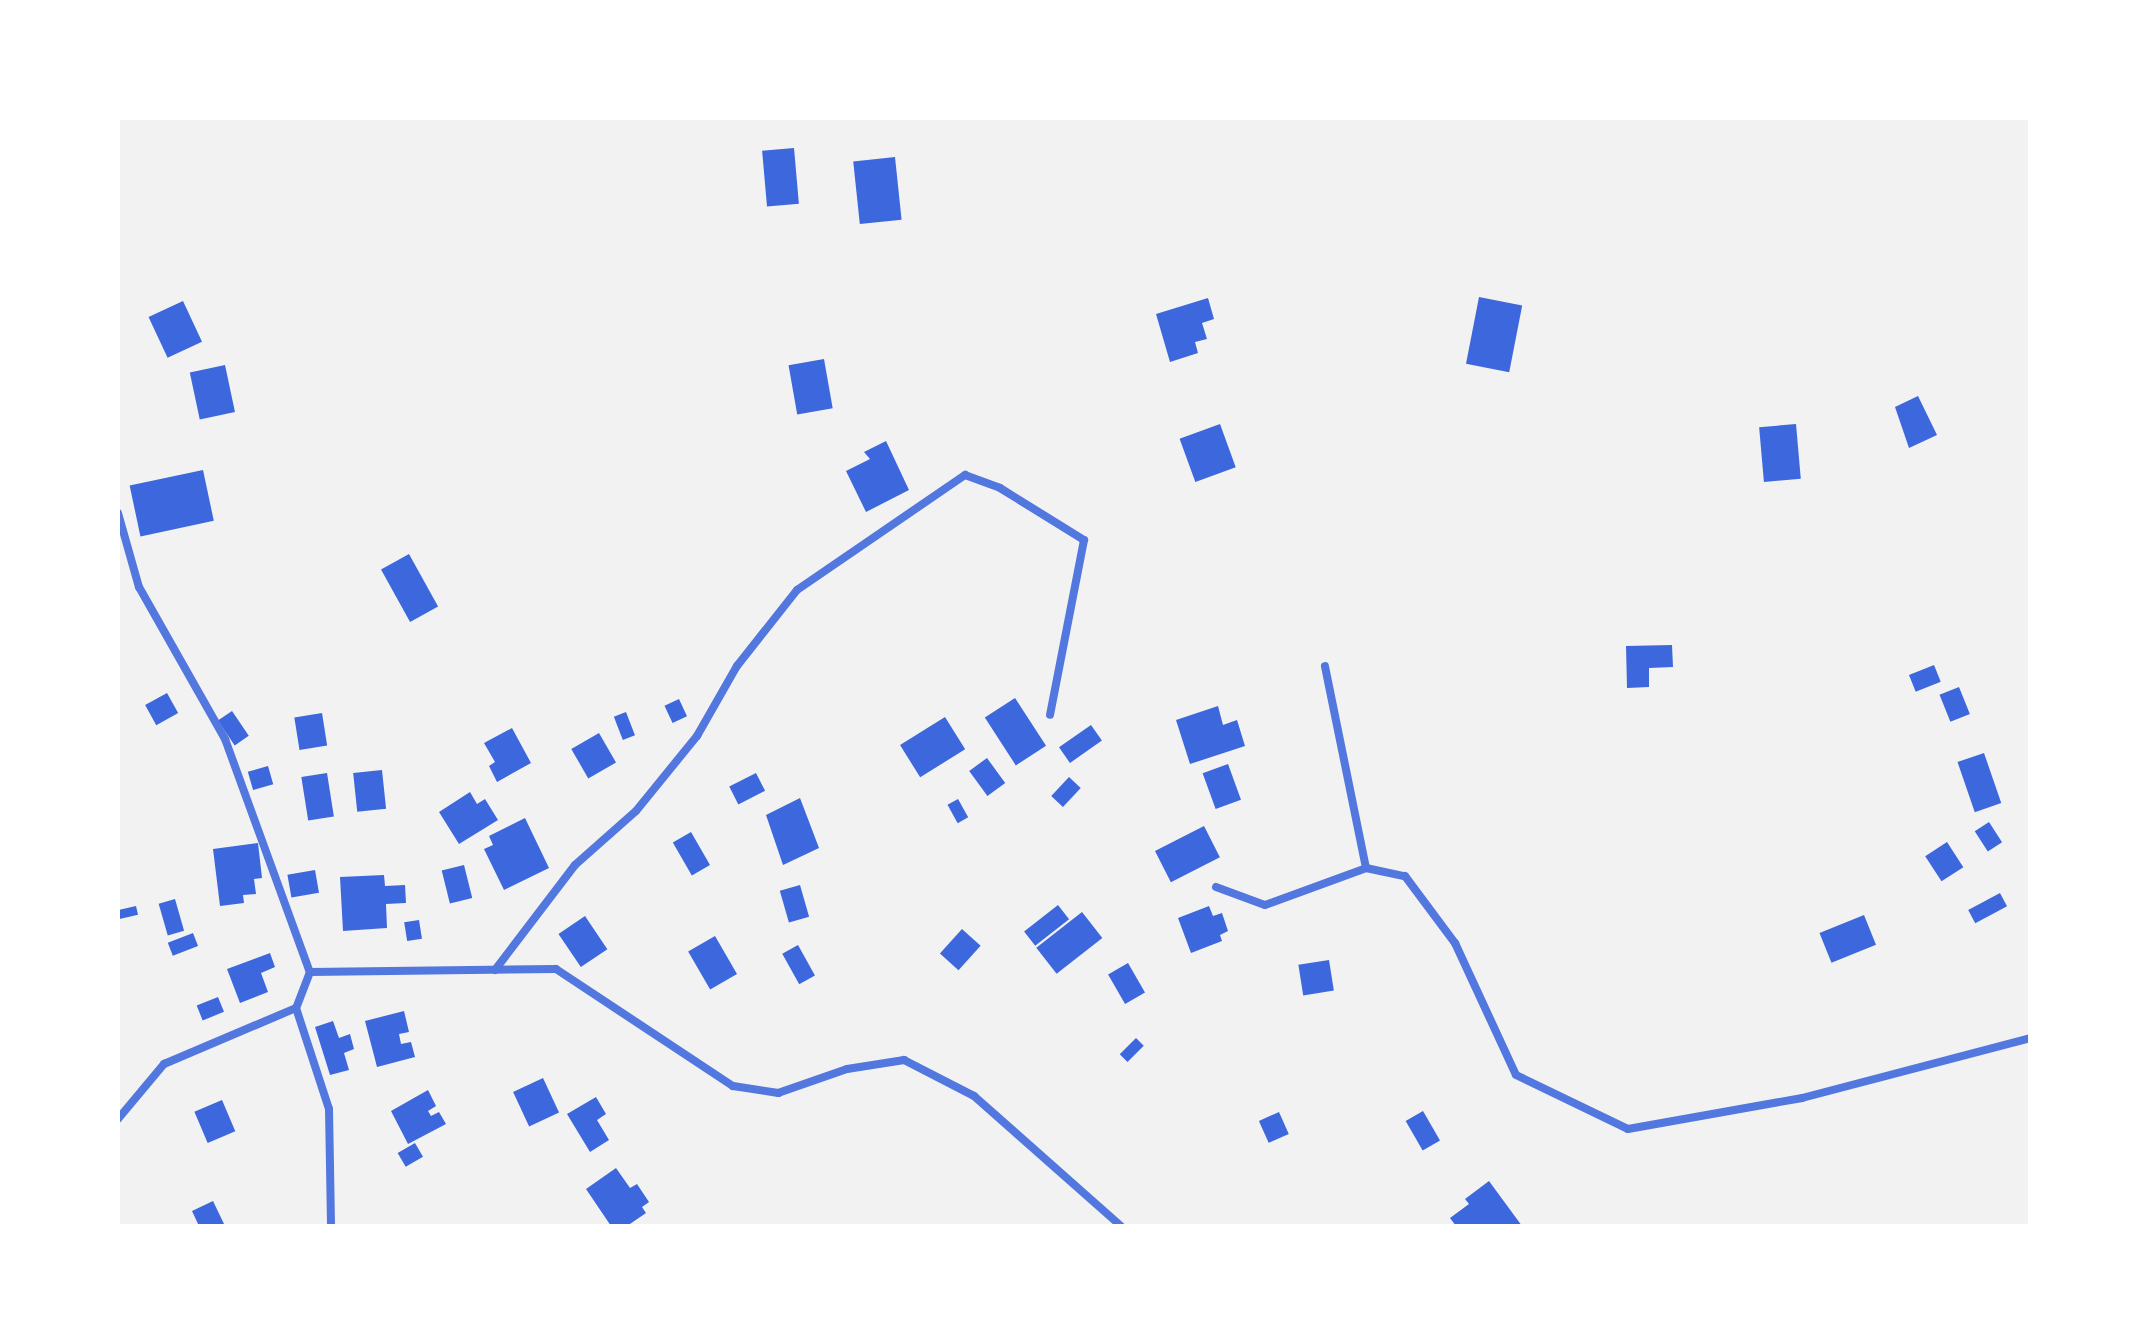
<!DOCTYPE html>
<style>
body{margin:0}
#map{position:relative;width:2148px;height:1344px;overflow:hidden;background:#f2f2f2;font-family:Commissioner,sans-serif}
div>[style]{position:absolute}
.building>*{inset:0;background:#3d67dc;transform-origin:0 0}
.minor>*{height:8px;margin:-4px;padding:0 4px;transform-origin:4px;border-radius:4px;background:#5277de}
span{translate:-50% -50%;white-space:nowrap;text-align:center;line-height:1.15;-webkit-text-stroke:8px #fff;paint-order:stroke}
.frame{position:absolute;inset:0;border:120px solid #fff;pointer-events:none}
</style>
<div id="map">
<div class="building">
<div style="left:794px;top:148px;width:56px;height:32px;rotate:85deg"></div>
<div style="left:895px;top:157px;width:63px;height:42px;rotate:84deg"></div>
<div style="left:1479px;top:297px;width:44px;height:68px;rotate:11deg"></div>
<div style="clip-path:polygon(1208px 298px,1214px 319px,1202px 323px,1207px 339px,1195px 342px,1198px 353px,1170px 362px,1156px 314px)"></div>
<div style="left:183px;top:301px;width:45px;height:38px;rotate:65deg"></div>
<div style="left:824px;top:359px;width:50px;height:36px;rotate:80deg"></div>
<div style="left:225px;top:365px;width:48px;height:36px;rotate:78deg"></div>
<div style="clip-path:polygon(1918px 396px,1937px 435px,1909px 448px,1895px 407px)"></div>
<div style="left:1220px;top:424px;width:46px;height:43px;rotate:70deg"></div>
<div style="left:1796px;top:424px;width:55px;height:37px;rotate:85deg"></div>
<div style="clip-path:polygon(886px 441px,909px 490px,866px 512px,846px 471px,870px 459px,864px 452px)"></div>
<div style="left:203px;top:470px;width:52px;height:75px;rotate:78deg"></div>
<div style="left:409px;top:554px;width:60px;height:32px;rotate:61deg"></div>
<div style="clip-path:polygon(1672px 645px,1673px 667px,1649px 668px,1649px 687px,1627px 688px,1626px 646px)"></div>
<div style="left:1934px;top:665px;width:18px;height:27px;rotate:68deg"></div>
<div style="left:1959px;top:687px;width:29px;height:21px;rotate:68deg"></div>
<div style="left:167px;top:693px;width:23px;height:25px;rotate:61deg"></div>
<div style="left:1015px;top:698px;width:57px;height:36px;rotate:57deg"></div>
<div style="left:679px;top:699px;width:19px;height:16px;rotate:65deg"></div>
<div style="clip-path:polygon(1218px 706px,1223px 725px,1237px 720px,1245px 746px,1190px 764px,1176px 720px)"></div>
<div style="left:232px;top:711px;width:30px;height:17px;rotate:56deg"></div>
<div style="left:626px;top:712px;width:25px;height:13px;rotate:69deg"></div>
<div style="left:322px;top:713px;width:33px;height:28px;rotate:81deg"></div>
<div style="left:945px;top:717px;width:38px;height:53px;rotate:58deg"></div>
<div style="left:1091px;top:725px;width:19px;height:39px;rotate:55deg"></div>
<div style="clip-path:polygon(512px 728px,531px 763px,497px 782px,489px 766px,495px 762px,484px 743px)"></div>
<div style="left:599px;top:733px;width:34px;height:32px;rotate:60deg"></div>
<div style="left:1984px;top:753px;width:53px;height:28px;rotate:71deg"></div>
<div style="left:987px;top:758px;width:31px;height:22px;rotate:54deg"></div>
<div style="left:1228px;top:764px;width:38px;height:27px;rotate:70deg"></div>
<div style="left:268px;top:766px;width:19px;height:21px;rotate:74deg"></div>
<div style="left:382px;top:770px;width:39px;height:29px;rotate:84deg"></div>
<div style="left:327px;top:773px;width:44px;height:26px;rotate:81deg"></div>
<div style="left:756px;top:773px;width:20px;height:30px;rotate:63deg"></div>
<div style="left:1069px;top:777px;width:16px;height:26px;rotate:43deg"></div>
<div style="clip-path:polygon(470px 792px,477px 804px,485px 799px,498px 820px,459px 844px,439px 812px)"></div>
<div style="clip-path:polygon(800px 798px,819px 848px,783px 865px,766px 815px)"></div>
<div style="left:958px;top:799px;width:21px;height:12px;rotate:61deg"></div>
<div style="clip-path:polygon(525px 818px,549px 868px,504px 890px,484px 849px,493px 845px,489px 836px)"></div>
<div style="left:1989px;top:822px;width:24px;height:17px;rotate:57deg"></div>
<div style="left:1204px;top:826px;width:35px;height:55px;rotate:63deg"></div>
<div style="left:691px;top:832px;width:38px;height:21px;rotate:60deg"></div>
<div style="left:1947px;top:842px;width:30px;height:26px;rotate:57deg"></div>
<div style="clip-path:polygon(258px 843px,262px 878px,254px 879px,256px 894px,243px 895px,244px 903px,220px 906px,213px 849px)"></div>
<div style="left:464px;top:865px;width:34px;height:23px;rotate:76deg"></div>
<div style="left:315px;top:870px;width:23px;height:28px;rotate:80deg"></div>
<div style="clip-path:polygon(384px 875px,385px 886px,405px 885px,406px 903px,386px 904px,387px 928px,343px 931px,340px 877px)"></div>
<div style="left:800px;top:885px;width:33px;height:21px;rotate:74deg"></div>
<div style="left:2000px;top:893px;width:15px;height:36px;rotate:62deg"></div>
<div style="left:175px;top:899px;width:33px;height:17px;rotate:74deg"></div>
<div style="left:1058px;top:905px;width:18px;height:43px;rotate:52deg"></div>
<div style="left:136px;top:906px;width:9px;height:19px;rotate:77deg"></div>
<div style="clip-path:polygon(1209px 906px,1213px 916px,1222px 913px,1228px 931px,1220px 935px,1222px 941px,1191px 953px,1178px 918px)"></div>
<div style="left:1082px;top:912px;width:33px;height:58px;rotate:52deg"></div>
<div style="left:1864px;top:915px;width:32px;height:48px;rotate:68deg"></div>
<div style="left:585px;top:916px;width:40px;height:32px;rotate:56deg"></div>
<div style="left:419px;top:920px;width:19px;height:15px;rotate:81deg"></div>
<div style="left:962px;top:929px;width:25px;height:33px;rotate:42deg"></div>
<div style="left:193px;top:933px;width:14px;height:27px;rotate:69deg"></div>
<div style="left:715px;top:936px;width:44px;height:31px;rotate:60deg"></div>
<div style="left:798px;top:945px;width:35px;height:18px;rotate:61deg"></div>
<div style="clip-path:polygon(270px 953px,275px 967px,261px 973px,268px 992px,240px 1003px,227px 969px)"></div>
<div style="left:1329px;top:960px;width:31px;height:31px;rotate:81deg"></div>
<div style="left:1128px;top:963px;width:34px;height:23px;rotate:60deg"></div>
<div style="left:218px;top:997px;width:16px;height:23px;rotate:68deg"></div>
<div style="clip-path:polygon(404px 1011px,409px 1032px,399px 1034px,401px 1044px,411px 1042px,415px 1057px,377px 1067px,365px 1021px)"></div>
<div style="clip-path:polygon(333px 1021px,339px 1038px,350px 1034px,354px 1049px,344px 1053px,349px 1070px,330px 1075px,315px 1027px)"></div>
<div style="left:1136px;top:1038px;width:11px;height:23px;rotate:45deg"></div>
<div style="left:543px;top:1078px;width:38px;height:33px;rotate:65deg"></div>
<div style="clip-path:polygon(428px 1090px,436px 1106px,428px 1111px,431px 1116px,439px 1112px,446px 1124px,408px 1144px,391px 1111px)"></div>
<div style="clip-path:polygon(596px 1097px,606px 1114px,597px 1120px,609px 1140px,590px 1152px,567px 1114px)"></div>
<div style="left:222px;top:1100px;width:34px;height:30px;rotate:67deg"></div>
<div style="left:1423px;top:1111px;width:34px;height:20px;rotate:60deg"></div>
<div style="left:1279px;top:1112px;width:24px;height:22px;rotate:66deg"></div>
<div style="left:415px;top:1143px;width:16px;height:20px;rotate:60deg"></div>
<div style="clip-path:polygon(616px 1168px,630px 1188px,637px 1184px,649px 1202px,642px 1207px,646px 1213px,627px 1226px,611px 1226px,586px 1189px)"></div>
<div style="clip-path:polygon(1489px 1181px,1522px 1226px,1456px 1226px,1450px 1218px,1469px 1204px,1465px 1199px)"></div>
<div style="clip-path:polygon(213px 1201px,225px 1226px,199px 1226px,192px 1211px)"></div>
</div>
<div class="minor">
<div style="left:118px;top:513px;width:77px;rotate:74.2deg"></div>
<div style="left:139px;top:587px;width:175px;rotate:60.5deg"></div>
<div style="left:225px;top:739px;width:248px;rotate:70deg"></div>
<div style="left:310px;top:972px;width:246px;rotate:-0.7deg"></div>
<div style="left:556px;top:969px;width:212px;rotate:33.5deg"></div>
<div style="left:733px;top:1086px;width:46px;rotate:8.8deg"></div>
<div style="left:778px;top:1093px;width:73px;rotate:-19.2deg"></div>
<div style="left:847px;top:1069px;width:58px;rotate:-9deg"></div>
<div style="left:904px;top:1060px;width:79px;rotate:27.2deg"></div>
<div style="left:974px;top:1096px;width:196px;rotate:41.5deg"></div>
<div style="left:1366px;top:868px;width:40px;rotate:12deg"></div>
<div style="left:1405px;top:876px;width:84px;rotate:53.3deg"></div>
<div style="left:1455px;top:943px;width:145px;rotate:65.2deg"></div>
<div style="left:1516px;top:1075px;width:124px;rotate:25.7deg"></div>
<div style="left:1628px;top:1129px;width:177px;rotate:-10.1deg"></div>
<div style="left:1802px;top:1098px;width:236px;rotate:-14.7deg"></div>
<div style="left:1216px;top:887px;width:52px;rotate:20.2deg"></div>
<div style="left:1265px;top:905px;width:108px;rotate:-20.1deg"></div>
<div style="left:1366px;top:868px;width:206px;rotate:-101.5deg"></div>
<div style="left:495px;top:970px;width:132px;rotate:-52.7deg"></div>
<div style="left:575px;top:865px;width:81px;rotate:-41.5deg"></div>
<div style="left:636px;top:811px;width:97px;rotate:-50.9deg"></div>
<div style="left:697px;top:736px;width:81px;rotate:-60.3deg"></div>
<div style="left:737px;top:666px;width:97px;rotate:-51.7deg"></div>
<div style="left:797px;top:590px;width:204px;rotate:-34.4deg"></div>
<div style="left:965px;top:475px;width:37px;rotate:20deg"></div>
<div style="left:1000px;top:488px;width:99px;rotate:31.8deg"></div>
<div style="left:1084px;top:540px;width:178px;rotate:101deg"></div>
<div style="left:310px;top:972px;width:39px;rotate:111deg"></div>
<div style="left:296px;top:1008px;width:106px;rotate:71.9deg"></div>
<div style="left:329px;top:1109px;width:117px;rotate:89deg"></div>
<div style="left:118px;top:1119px;width:72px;rotate:-50.1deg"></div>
<div style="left:164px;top:1064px;width:143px;rotate:-23deg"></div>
</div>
<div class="frame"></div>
</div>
